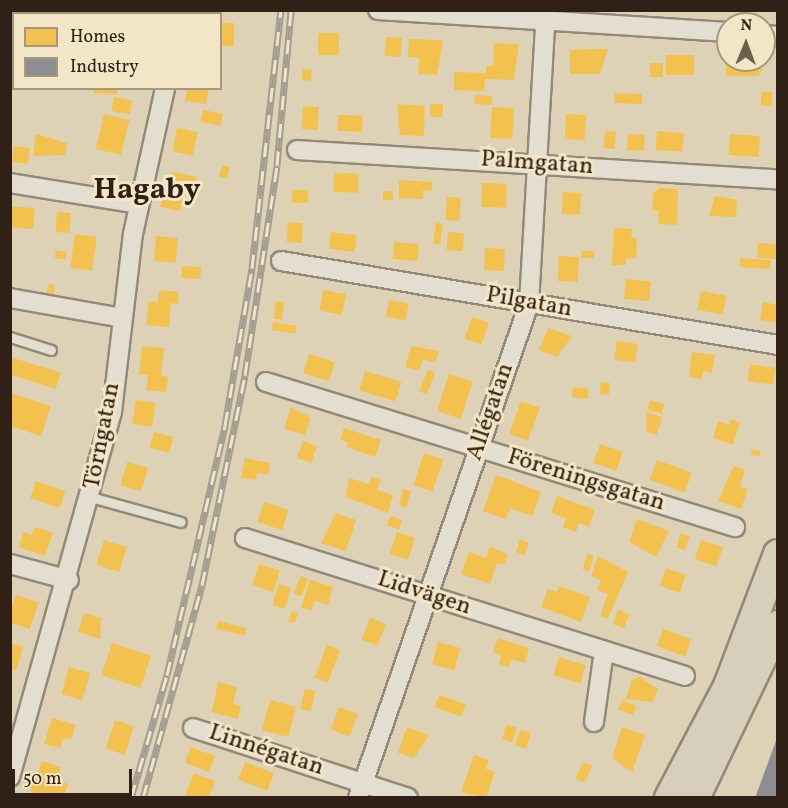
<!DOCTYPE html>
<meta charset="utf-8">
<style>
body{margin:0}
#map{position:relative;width:788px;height:808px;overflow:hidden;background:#ddd2b6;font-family:Vollkorn,serif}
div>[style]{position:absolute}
.homes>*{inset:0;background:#f2c14e;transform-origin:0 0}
.industry>*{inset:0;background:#8d8d92}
.roads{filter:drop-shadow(2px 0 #928978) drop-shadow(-2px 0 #928978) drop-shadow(0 2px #928978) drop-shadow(0 -2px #928978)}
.service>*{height:9px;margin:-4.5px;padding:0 4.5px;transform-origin:4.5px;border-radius:4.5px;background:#e3ded0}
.minor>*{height:18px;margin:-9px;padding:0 9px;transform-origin:9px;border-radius:9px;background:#e3ded0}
.primary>*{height:28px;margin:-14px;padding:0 14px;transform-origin:14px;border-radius:14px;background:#d7cfbc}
.rail>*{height:7px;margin-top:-3.5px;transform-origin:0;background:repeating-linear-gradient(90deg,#f3e6c6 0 14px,#a39d92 0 28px);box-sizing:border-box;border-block:2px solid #a39d92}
span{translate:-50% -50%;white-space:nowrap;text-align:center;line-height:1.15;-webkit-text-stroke:6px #f3e6c6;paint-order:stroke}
.street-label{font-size:24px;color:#312016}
.district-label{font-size:30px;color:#312016;font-weight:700}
.frame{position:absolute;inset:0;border:12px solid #312016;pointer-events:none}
.legend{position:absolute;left:12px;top:12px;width:210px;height:78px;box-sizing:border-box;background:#f3e6c6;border:2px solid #a59780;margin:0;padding:8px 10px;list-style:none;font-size:18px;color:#312016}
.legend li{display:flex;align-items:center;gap:12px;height:30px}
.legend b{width:30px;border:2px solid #a59780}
.north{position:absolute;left:716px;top:12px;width:60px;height:60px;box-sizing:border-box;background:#f3e6c6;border:2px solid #a59780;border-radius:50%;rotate:1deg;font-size:16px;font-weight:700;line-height:24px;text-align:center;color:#312016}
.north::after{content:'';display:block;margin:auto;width:21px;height:27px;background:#6d5e4e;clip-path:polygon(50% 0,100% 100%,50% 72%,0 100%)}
.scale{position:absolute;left:12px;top:769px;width:120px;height:27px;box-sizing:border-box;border:3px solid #312016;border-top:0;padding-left:8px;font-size:18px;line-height:21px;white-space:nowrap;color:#312016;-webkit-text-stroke:4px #f3e6c6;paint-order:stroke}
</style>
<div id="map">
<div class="homes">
<div style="left:220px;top:23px;width:14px;height:23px"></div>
<div style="left:318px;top:33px;width:21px;height:22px"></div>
<div style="left:386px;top:37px;width:16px;height:19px;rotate:4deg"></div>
<div style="clip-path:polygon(409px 39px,443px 40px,437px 75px,418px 74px,419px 58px,408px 57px)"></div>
<div style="clip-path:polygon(494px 43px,519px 44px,514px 80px,485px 79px,484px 91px,454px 90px,454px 72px,486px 73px,486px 66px,493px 66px)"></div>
<div style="clip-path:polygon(591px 49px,608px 49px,600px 74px,570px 74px,570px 50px)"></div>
<div style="left:666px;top:55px;width:28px;height:20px"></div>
<div style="clip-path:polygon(726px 59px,762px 60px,762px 71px,758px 76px,726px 76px)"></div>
<div style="left:650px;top:63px;width:13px;height:14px"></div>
<div style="left:303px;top:69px;width:9px;height:11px;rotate:6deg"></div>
<div style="clip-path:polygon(94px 88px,117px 88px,117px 94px,94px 93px)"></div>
<div style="clip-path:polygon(187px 88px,209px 88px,206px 104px,185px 101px)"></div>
<div style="left:761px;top:92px;width:11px;height:14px"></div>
<div style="left:615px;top:93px;width:27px;height:10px;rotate:2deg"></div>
<div style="left:475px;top:95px;width:17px;height:9px;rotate:3deg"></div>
<div style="left:114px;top:97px;width:19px;height:14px;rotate:12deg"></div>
<div style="clip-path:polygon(397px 104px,425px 106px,424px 136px,400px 135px)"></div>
<div style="left:430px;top:104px;width:13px;height:13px"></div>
<div style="left:303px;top:106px;width:16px;height:23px;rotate:4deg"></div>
<div style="left:492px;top:107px;width:22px;height:31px;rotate:3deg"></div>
<div style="left:203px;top:110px;width:20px;height:12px;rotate:11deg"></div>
<div style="left:104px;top:114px;width:26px;height:36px;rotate:13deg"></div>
<div style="left:566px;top:114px;width:20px;height:25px;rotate:3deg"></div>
<div style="left:338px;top:115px;width:25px;height:16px;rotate:2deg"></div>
<div style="left:177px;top:128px;width:21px;height:24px;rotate:11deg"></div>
<div style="left:605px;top:131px;width:11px;height:17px;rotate:5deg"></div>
<div style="left:657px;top:131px;width:27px;height:19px;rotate:4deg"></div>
<div style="clip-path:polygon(36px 134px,67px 143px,65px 155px,33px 156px)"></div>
<div style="left:628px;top:134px;width:17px;height:16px;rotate:3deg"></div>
<div style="left:730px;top:134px;width:30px;height:21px;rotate:4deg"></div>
<div style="left:14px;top:146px;width:16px;height:16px;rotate:7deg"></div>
<div style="left:222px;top:165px;width:8px;height:12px;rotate:14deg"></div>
<div style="clip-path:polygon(171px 172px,197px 177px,195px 188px,185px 186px,180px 211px,160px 207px)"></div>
<div style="left:334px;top:173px;width:25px;height:19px;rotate:2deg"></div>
<div style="clip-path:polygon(399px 180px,432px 182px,432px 191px,423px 190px,423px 199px,399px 198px)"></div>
<div style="left:482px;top:183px;width:25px;height:24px;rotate:2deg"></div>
<div style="clip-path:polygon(660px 188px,678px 189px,677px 225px,658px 224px,659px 211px,652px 210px,653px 193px)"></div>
<div style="left:292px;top:190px;width:16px;height:13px"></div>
<div style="left:383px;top:191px;width:10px;height:9px"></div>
<div style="left:563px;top:192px;width:18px;height:22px;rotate:3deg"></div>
<div style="clip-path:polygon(715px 196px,737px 200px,736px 217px,709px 216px)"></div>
<div style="left:447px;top:197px;width:14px;height:23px;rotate:4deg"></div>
<div style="left:10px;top:206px;width:25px;height:21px;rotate:5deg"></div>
<div style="left:57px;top:212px;width:14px;height:20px;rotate:4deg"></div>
<div style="left:288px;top:222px;width:15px;height:20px;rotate:4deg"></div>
<div style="left:436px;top:223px;width:7px;height:21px;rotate:8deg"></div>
<div style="clip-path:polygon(614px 228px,632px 229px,631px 237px,637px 238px,636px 259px,626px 258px,626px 265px,612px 265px)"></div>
<div style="left:331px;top:232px;width:26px;height:17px;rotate:7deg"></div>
<div style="left:448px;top:232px;width:16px;height:18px;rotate:4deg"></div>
<div style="left:75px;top:234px;width:22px;height:34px;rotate:8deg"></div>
<div style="left:156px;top:236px;width:22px;height:25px;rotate:5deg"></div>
<div style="left:394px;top:242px;width:25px;height:17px;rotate:5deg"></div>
<div style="left:758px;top:243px;width:20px;height:15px;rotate:3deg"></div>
<div style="left:485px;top:248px;width:20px;height:22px;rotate:3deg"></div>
<div style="left:56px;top:250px;width:11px;height:8px;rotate:10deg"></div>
<div style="left:581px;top:251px;width:13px;height:7px"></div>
<div style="left:559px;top:256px;width:20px;height:25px;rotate:3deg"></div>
<div style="left:740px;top:258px;width:31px;height:9px;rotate:4deg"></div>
<div style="left:182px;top:266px;width:19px;height:12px;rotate:3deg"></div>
<div style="left:626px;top:279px;width:25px;height:20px;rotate:5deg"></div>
<div style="left:48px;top:284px;width:7px;height:10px;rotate:8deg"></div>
<div style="clip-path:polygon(159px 290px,179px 292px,178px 304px,171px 303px,169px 327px,146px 325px,149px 301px,158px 302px)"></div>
<div style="left:323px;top:290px;width:23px;height:21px;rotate:10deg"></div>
<div style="left:701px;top:291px;width:26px;height:19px;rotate:11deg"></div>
<div style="left:389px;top:300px;width:20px;height:17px;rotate:11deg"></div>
<div style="left:276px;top:301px;width:8px;height:18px;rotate:7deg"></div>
<div style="clip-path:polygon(763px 302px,778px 305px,778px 323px,760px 320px)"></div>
<div style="left:472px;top:317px;width:18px;height:23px;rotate:19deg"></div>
<div style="left:273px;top:322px;width:24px;height:8px;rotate:9deg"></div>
<div style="clip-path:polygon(548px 328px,572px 336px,557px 357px,539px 350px)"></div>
<div style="left:617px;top:341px;width:21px;height:19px;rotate:8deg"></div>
<div style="clip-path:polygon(142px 346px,164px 348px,161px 376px,168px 377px,166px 392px,146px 390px,148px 375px,139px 374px)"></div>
<div style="clip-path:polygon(411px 346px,439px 351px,435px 363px,423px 359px,419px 371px,405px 367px)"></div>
<div style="clip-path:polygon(692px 352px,715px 355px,712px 373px,703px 371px,702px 379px,689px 377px)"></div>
<div style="left:309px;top:354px;width:27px;height:20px;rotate:17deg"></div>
<div style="left:10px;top:357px;width:53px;height:17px;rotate:17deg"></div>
<div style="left:750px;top:364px;width:26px;height:17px;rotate:9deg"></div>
<div style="left:428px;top:370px;width:8px;height:23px;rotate:23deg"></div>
<div style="left:365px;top:371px;width:38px;height:20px;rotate:17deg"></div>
<div style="left:449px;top:374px;width:25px;height:39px;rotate:18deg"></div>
<div style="left:601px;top:382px;width:9px;height:12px;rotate:6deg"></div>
<div style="left:573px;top:387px;width:16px;height:10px;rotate:7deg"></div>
<div style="clip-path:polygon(10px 393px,51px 406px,41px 436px,10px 426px)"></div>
<div style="left:136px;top:400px;width:20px;height:24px;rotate:9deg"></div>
<div style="left:650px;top:400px;width:15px;height:10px;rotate:16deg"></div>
<div style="left:521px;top:401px;width:20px;height:35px;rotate:20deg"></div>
<div style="clip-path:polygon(291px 407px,311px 418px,305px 435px,284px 429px)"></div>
<div style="clip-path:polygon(646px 412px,662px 417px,657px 435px,647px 432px)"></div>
<div style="clip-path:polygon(731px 419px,740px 422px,733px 445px,713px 438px,718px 421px,729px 425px)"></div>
<div style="clip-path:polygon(344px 428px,381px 440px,375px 457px,346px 447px,348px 442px,340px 440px)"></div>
<div style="left:154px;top:432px;width:20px;height:16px;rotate:15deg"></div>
<div style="left:303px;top:441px;width:15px;height:18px;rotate:20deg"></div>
<div style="left:600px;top:444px;width:24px;height:20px;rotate:19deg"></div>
<div style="left:752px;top:449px;width:9px;height:6px;rotate:13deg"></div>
<div style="left:424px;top:453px;width:20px;height:34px;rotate:18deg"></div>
<div style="clip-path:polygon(245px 458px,270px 463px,268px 475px,257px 473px,256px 480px,241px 478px)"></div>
<div style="left:657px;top:460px;width:37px;height:21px;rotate:20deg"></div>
<div style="left:127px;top:462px;width:22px;height:24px;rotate:16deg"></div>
<div style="clip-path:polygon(734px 466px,745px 470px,740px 487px,748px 489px,741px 509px,718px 501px)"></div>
<div style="clip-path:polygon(496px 475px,541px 492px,532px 516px,510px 508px,506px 519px,483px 511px)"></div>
<div style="clip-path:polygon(371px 477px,381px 480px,377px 490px,393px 495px,388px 513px,346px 497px,349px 478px,369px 484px)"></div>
<div style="left:36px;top:481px;width:31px;height:18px;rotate:19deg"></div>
<div style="left:403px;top:489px;width:8px;height:17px;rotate:14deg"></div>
<div style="clip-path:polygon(557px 496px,595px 510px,589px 527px,579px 523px,576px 532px,563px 527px,566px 518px,551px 513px)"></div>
<div style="left:264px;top:502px;width:26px;height:21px;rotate:18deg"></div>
<div style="clip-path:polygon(336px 513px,356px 520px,346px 551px,321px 543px)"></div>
<div style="left:390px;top:516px;width:13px;height:10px;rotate:18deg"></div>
<div style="clip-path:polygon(637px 519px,669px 531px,656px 557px,629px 542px)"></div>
<div style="clip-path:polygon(35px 527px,53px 533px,45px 556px,19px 547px,23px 532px,32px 535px)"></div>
<div style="left:397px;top:532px;width:19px;height:23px;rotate:18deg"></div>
<div style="left:681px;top:533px;width:9px;height:15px;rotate:18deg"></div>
<div style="clip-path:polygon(520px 539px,529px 543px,524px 555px,516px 552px)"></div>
<div style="left:104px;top:540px;width:24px;height:26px;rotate:17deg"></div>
<div style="left:701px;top:540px;width:23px;height:20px;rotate:18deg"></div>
<div style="clip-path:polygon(490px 547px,508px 554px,504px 565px,497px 563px,490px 584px,461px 574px,469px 552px,486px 558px)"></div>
<div style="left:587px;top:554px;width:7px;height:16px;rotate:16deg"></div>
<div style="clip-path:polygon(598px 556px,628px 572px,608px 619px,600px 616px,608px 594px,597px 590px,601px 580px,591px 576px)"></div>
<div style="left:259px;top:564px;width:22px;height:22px;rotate:18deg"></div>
<div style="left:666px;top:568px;width:21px;height:19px;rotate:19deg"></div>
<div style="left:301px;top:576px;width:8px;height:19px;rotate:23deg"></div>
<div style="clip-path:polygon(310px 580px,333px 587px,328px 605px,315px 601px,311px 611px,301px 607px)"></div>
<div style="left:279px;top:584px;width:13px;height:22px;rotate:18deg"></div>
<div style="clip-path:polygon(559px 586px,590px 597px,581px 622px,541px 607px,548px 589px,557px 592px)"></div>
<div style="left:16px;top:595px;width:24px;height:28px;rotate:19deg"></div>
<div style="left:618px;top:610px;width:12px;height:15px;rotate:20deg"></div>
<div style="clip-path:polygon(292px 611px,298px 613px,295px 623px,288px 621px)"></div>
<div style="clip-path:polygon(84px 613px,101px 618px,100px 639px,78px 632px)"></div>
<div style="left:370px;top:618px;width:17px;height:23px;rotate:21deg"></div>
<div style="left:218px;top:621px;width:29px;height:8px;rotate:14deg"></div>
<div style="left:663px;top:629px;width:30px;height:18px;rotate:20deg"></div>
<div style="clip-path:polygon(498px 638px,529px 648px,525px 663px,511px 659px,509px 667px,499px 664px,501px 655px,493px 652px)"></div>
<div style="left:438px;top:642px;width:23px;height:23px;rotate:15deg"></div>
<div style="clip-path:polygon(10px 643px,23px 647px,16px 671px,10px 669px)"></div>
<div style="left:112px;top:643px;width:41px;height:34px;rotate:18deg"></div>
<div style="left:327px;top:645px;width:14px;height:35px;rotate:21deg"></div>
<div style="left:559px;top:657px;width:28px;height:19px;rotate:17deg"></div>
<div style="left:69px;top:667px;width:22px;height:28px;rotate:16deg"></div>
<div style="clip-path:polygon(640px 677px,658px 689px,653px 702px,626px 699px,632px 680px)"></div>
<div style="clip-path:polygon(218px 682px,237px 687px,233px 704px,241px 706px,238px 719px,212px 712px)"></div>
<div style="left:305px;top:689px;width:11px;height:20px;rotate:15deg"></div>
<div style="left:439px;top:695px;width:28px;height:13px;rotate:19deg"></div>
<div style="left:270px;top:700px;width:27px;height:31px;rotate:15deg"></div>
<div style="left:622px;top:700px;width:16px;height:10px;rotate:22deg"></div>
<div style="left:339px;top:707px;width:20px;height:24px;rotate:20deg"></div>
<div style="clip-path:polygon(52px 718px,76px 725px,71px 740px,63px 738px,60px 748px,44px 744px)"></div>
<div style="left:115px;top:720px;width:20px;height:30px;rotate:18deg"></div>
<div style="left:506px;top:725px;width:11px;height:15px;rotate:15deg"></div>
<div style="clip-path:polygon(407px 727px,429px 735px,414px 758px,398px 753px)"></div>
<div style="clip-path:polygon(622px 727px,645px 735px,632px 772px,612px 758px)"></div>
<div style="clip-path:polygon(521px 730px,531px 733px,526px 749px,515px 745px)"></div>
<div style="left:191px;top:747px;width:26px;height:17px;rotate:21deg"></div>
<div style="clip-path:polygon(474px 755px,489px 760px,486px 769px,495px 772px,486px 798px,461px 792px)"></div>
<div style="clip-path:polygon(42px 761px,61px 767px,57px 780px,68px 784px,64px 798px,31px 795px,31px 773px,37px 775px)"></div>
<div style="left:245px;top:762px;width:31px;height:19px;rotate:21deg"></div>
<div style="left:583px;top:762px;width:10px;height:18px;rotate:24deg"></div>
<div style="clip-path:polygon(194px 773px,215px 781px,209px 798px,184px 798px)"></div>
</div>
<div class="industry">
<div style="clip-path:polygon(777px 738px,778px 798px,755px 798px)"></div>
</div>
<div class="roads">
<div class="service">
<div style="left:10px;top:337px;width:43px;rotate:17.6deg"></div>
<div style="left:91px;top:497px;width:93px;rotate:15.5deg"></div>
</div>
<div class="minor">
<div style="left:378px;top:10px;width:351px;rotate:3.6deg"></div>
<div style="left:184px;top:14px;width:4px;rotate:-76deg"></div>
<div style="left:764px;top:35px;width:14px;rotate:4deg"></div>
<div style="left:297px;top:150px;width:482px;rotate:3.5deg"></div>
<div style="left:10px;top:183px;width:130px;rotate:9.3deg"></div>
<div style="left:281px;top:261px;width:504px;rotate:9.59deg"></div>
<div style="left:10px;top:298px;width:114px;rotate:10.1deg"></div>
<div style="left:266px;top:382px;width:491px;rotate:17.2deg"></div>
<div style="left:245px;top:538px;width:461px;rotate:17.4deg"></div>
<div style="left:10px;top:564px;width:61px;rotate:15.2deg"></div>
<div style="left:594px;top:722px;width:72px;rotate:-82deg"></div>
<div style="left:193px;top:728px;width:226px;rotate:18deg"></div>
<div style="left:10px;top:777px;width:379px;rotate:-74.4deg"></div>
<div style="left:112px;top:412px;width:179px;rotate:-83.3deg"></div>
<div style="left:133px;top:234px;width:149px;rotate:-77.6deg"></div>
<div style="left:358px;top:798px;width:523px;rotate:-70.91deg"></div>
<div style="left:529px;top:304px;width:294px;rotate:-86.7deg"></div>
</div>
<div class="primary">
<div style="left:669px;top:798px;width:127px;rotate:-62.2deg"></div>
<div style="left:728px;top:686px;width:141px;rotate:-69.3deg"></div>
<div style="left:695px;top:798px;width:192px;rotate:-64.4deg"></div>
</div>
</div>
<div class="rail">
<div style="left:131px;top:798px;width:128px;rotate:-73.7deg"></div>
<div style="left:167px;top:675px;width:257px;rotate:-76.9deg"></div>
<div style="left:225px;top:425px;width:159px;rotate:-80.2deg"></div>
<div style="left:252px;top:268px;width:260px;rotate:-83.6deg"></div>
<div style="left:143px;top:798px;width:221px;rotate:-74.5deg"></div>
<div style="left:202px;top:585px;width:214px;rotate:-78.4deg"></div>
<div style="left:245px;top:375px;width:212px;rotate:-81.3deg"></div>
<div style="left:277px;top:165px;width:156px;rotate:-84.8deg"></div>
</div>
<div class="street-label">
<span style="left:537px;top:164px;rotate:4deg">Palmgatan</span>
<span style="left:529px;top:303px;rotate:10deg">Pilgatan</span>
<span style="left:491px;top:412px;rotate:-71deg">Allégatan</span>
<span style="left:103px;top:436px;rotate:-79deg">Törngatan</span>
<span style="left:586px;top:481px;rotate:17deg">Föreningsgatan</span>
<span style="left:424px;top:594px;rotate:18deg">Lidvägen</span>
<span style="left:266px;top:751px;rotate:18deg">Linnégatan</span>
</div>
<div class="district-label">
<span style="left:147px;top:190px">Hagaby</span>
</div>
<div class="frame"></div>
<ul class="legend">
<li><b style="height:16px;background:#f2c14e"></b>Homes</li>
<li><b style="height:16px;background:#8d8d92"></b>Industry</li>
</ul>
<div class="north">N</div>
<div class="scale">50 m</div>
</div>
